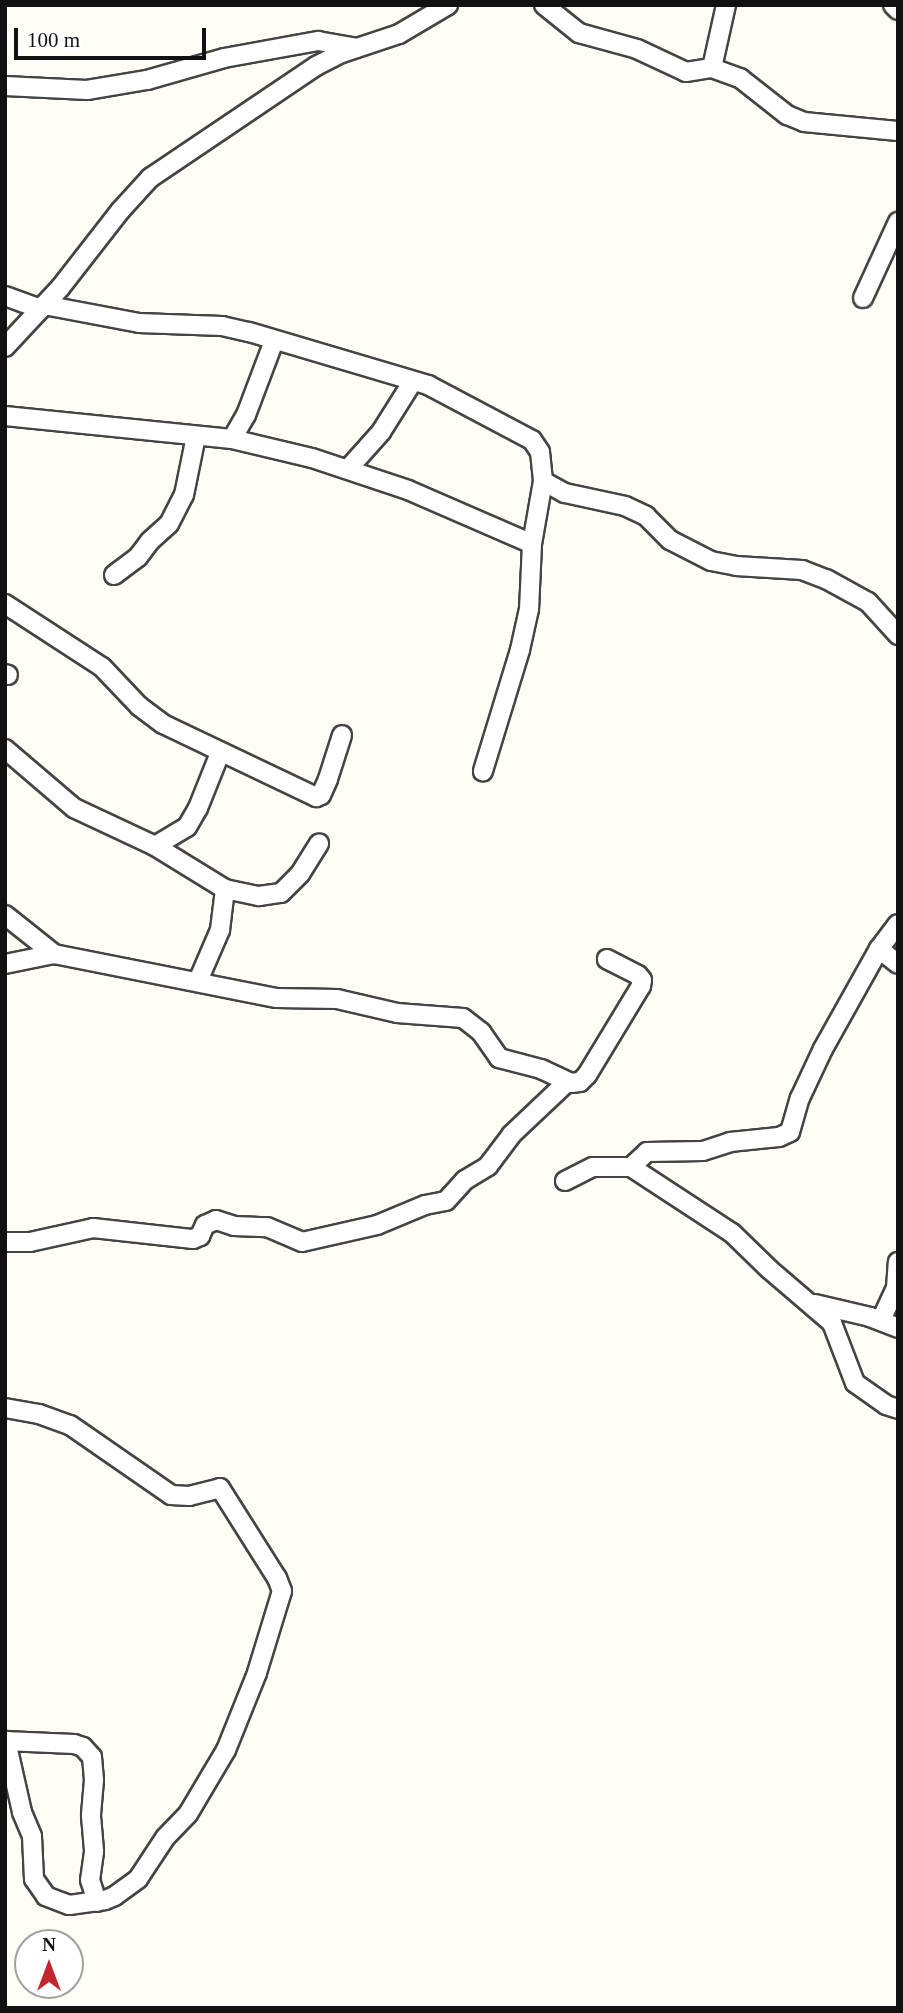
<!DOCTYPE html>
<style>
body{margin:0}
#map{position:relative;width:903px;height:2013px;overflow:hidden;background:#fffdf5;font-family:"Times New Roman",serif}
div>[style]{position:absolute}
.roads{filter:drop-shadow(2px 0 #444) drop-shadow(-2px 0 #444) drop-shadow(0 2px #444) drop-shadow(0 -2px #444)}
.minor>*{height:18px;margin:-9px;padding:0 9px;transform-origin:9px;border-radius:9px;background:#fff}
span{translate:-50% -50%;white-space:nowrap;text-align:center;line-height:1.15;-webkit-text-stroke:7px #fff;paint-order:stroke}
.frame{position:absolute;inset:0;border:7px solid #111;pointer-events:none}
.north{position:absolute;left:14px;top:1929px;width:70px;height:70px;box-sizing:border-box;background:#fff;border:2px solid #a0a0a0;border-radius:50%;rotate:0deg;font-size:19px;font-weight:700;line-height:28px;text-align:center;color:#111}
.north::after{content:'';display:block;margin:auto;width:24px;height:32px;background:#c4262e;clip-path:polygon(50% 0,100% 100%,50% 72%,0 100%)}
.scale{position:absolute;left:14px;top:28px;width:192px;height:32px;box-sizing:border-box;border:4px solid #111;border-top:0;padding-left:9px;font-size:21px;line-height:24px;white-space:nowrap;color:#111;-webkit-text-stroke:5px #fff;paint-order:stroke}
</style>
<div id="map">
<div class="roads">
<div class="minor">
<div style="left:544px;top:5px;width:45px;rotate:38.7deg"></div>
<div style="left:579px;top:33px;width:60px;rotate:15.4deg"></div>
<div style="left:637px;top:49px;width:54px;rotate:25.1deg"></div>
<div style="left:686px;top:72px;width:26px;rotate:-9deg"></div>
<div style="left:712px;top:68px;width:30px;rotate:20deg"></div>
<div style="left:740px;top:78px;width:60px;rotate:38.2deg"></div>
<div style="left:787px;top:115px;width:18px;rotate:22deg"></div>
<div style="left:804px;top:122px;width:94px;rotate:5.5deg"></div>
<div style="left:893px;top:5px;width:7px;rotate:45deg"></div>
<div style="left:712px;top:68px;width:65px;rotate:-77.5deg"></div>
<div style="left:5px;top:86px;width:82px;rotate:2.8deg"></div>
<div style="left:87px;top:90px;width:61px;rotate:-9.5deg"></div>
<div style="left:147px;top:80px;width:80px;rotate:-15.9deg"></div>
<div style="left:224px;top:58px;width:96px;rotate:-10.3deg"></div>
<div style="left:318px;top:41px;width:39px;rotate:10deg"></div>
<div style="left:5px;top:296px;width:38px;rotate:20deg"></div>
<div style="left:863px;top:298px;width:84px;rotate:-65.3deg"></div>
<div style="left:44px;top:305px;width:97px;rotate:10.7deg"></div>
<div style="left:139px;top:323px;width:83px;rotate:2.1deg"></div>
<div style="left:222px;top:326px;width:28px;rotate:13deg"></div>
<div style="left:249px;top:332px;width:187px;rotate:16.5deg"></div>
<div style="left:428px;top:385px;width:118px;rotate:27.9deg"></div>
<div style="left:532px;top:440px;width:14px;rotate:56deg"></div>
<div style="left:540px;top:452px;width:29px;rotate:84deg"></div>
<div style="left:543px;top:481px;width:64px;rotate:99.9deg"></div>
<div style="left:532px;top:544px;width:65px;rotate:92.6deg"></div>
<div style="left:529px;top:609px;width:42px;rotate:102.4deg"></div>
<div style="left:520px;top:650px;width:127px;rotate:107deg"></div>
<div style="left:5px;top:347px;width:81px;rotate:-47deg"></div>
<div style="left:60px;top:288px;width:98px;rotate:-52.1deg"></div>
<div style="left:120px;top:211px;width:45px;rotate:-47.7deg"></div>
<div style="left:150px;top:178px;width:200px;rotate:-34deg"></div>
<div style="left:316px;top:66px;width:29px;rotate:-27deg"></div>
<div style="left:342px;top:53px;width:60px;rotate:-18.4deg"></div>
<div style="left:399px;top:34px;width:57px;rotate:-30.6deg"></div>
<div style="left:5px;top:416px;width:228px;rotate:5.8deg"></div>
<div style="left:232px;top:439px;width:82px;rotate:13.4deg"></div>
<div style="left:312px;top:458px;width:101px;rotate:18.4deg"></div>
<div style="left:408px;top:490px;width:135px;rotate:23.5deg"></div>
<div style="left:232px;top:439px;width:28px;rotate:-60deg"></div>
<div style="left:246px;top:415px;width:79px;rotate:-69.3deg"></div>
<div style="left:348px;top:469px;width:50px;rotate:-48.3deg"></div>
<div style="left:381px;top:432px;width:60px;rotate:-57.9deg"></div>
<div style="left:543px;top:481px;width:25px;rotate:29deg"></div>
<div style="left:565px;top:493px;width:61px;rotate:12.2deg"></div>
<div style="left:625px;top:506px;width:23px;rotate:25deg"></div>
<div style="left:646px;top:516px;width:34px;rotate:45deg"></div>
<div style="left:670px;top:540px;width:46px;rotate:27.1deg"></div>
<div style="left:711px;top:561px;width:25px;rotate:11deg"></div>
<div style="left:736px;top:566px;width:66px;rotate:3.5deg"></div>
<div style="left:802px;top:570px;width:26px;rotate:21deg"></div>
<div style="left:826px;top:579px;width:48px;rotate:28.7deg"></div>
<div style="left:868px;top:602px;width:45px;rotate:47.7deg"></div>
<div style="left:114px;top:575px;width:30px;rotate:-37deg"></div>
<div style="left:138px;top:557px;width:20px;rotate:-53deg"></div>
<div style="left:150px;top:541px;width:25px;rotate:-42deg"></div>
<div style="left:169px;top:524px;width:33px;rotate:-63deg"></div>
<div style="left:184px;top:495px;width:60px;rotate:-78.5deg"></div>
<div style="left:5px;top:604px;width:116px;rotate:33deg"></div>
<div style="left:102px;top:667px;width:54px;rotate:46.5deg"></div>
<div style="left:139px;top:706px;width:30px;rotate:37deg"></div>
<div style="left:163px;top:724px;width:170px;rotate:25.5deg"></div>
<div style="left:316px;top:797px;width:5px;rotate:-22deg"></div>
<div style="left:321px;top:795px;width:17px;rotate:-66deg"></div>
<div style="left:328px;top:779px;width:46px;rotate:-72.3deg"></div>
<div style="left:5px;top:674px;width:3px;rotate:18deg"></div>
<div style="left:5px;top:749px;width:91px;rotate:40.5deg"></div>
<div style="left:74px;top:808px;width:89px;rotate:25.1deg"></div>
<div style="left:155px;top:846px;width:82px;rotate:31.6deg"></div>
<div style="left:225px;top:889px;width:35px;rotate:12deg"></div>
<div style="left:259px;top:896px;width:22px;rotate:-8deg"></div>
<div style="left:281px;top:893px;width:27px;rotate:-45deg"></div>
<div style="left:300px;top:874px;width:36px;rotate:-58deg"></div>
<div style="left:155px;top:846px;width:37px;rotate:-31deg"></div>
<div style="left:187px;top:827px;width:22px;rotate:-60deg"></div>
<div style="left:198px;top:808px;width:59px;rotate:-68.2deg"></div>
<div style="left:5px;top:915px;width:63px;rotate:38.5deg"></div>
<div style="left:54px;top:954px;width:227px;rotate:11.2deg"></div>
<div style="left:277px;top:998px;width:60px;rotate:1deg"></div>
<div style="left:337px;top:999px;width:62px;rotate:13.1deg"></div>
<div style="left:397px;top:1013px;width:66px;rotate:4.3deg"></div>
<div style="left:463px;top:1018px;width:23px;rotate:38deg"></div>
<div style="left:481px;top:1032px;width:32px;rotate:55deg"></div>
<div style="left:499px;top:1058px;width:43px;rotate:14.7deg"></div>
<div style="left:541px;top:1069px;width:33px;rotate:25deg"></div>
<div style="left:571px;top:1083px;width:9px;rotate:-6deg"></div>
<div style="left:580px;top:1082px;width:10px;rotate:-45deg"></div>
<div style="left:587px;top:1075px;width:104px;rotate:-58.8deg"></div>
<div style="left:641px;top:986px;width:6px;rotate:-81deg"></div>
<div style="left:642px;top:980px;width:6px;rotate:-129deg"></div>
<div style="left:638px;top:975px;width:35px;rotate:-153deg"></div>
<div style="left:879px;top:949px;width:24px;rotate:38deg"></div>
<div style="left:5px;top:964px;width:50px;rotate:-11.5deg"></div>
<div style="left:198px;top:981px;width:56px;rotate:-66.7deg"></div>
<div style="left:220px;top:930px;width:41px;rotate:-83deg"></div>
<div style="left:631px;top:1167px;width:22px;rotate:-43deg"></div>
<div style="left:647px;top:1152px;width:56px;rotate:-1deg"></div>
<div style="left:703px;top:1151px;width:28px;rotate:-18deg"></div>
<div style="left:730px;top:1142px;width:49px;rotate:-5.8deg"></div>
<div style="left:779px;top:1137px;width:12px;rotate:-24deg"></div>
<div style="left:790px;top:1132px;width:35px;rotate:-74deg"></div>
<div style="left:800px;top:1098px;width:54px;rotate:-64.9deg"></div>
<div style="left:823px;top:1049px;width:115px;rotate:-60.8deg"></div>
<div style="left:879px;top:949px;width:31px;rotate:-53deg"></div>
<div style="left:565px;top:1181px;width:31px;rotate:-27deg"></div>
<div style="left:593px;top:1167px;width:38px"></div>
<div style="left:631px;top:1167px;width:121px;rotate:33.2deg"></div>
<div style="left:732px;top:1233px;width:52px;rotate:44.2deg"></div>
<div style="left:769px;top:1269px;width:83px;rotate:40.6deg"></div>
<div style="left:832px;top:1323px;width:64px;rotate:69deg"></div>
<div style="left:855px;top:1383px;width:38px;rotate:35deg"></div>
<div style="left:886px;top:1405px;width:13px;rotate:18deg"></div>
<div style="left:5px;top:1242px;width:25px"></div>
<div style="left:30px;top:1242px;width:65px;rotate:-12.5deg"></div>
<div style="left:93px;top:1228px;width:101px;rotate:6.3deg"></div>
<div style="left:193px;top:1239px;width:8px;rotate:-23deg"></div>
<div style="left:200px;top:1236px;width:12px;rotate:-66deg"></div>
<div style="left:205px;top:1225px;width:12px;rotate:-24deg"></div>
<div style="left:216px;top:1220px;width:19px;rotate:18deg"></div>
<div style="left:234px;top:1226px;width:33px;rotate:2deg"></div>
<div style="left:267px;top:1227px;width:38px;rotate:23deg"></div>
<div style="left:302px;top:1242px;width:77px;rotate:-12.8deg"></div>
<div style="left:377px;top:1225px;width:52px;rotate:-22.6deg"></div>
<div style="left:425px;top:1205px;width:21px;rotate:-11deg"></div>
<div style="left:446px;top:1201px;width:28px;rotate:-48deg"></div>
<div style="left:465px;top:1180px;width:27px;rotate:-31deg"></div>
<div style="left:488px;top:1166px;width:39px;rotate:-53deg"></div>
<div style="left:511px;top:1135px;width:77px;rotate:-43.4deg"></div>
<div style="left:815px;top:1304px;width:57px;rotate:13.3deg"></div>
<div style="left:870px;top:1317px;width:30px;rotate:21deg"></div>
<div style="left:881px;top:1320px;width:35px;rotate:-65deg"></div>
<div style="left:896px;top:1288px;width:26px;rotate:-86deg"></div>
<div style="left:5px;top:1408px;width:35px;rotate:10deg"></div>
<div style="left:39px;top:1414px;width:33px;rotate:20deg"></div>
<div style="left:70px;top:1425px;width:123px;rotate:34.7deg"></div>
<div style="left:171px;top:1495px;width:18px;rotate:3deg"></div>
<div style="left:189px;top:1496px;width:32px;rotate:-14deg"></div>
<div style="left:220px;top:1488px;width:107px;rotate:57.7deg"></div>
<div style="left:277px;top:1578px;width:14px;rotate:69deg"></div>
<div style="left:282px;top:1591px;width:86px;rotate:107deg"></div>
<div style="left:257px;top:1673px;width:83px;rotate:111.9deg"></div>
<div style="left:226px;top:1750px;width:74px;rotate:120.7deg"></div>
<div style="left:188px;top:1814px;width:33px;rotate:134deg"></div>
<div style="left:165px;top:1838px;width:49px;rotate:123.4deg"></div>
<div style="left:138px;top:1879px;width:29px;rotate:144deg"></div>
<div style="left:115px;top:1896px;width:11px;rotate:158deg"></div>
<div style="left:105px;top:1900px;width:36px;rotate:172deg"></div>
<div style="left:69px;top:1905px;width:25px;rotate:-159deg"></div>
<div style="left:46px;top:1896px;width:21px;rotate:-125deg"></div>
<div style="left:34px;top:1879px;width:43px;rotate:-92.7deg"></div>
<div style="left:32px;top:1836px;width:26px;rotate:-113deg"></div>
<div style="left:22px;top:1812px;width:73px;rotate:-102.7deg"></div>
<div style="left:5px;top:1741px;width:69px;rotate:2.5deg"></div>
<div style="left:74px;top:1744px;width:9px;rotate:18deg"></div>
<div style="left:83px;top:1747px;width:13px;rotate:48deg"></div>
<div style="left:92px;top:1757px;width:23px;rotate:85deg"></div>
<div style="left:94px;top:1780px;width:36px;rotate:95deg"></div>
<div style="left:91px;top:1816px;width:36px;rotate:85deg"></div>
<div style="left:94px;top:1852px;width:28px;rotate:98deg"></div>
<div style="left:90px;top:1880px;width:23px;rotate:72deg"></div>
</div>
</div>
<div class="frame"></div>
<div class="north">N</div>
<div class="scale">100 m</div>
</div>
